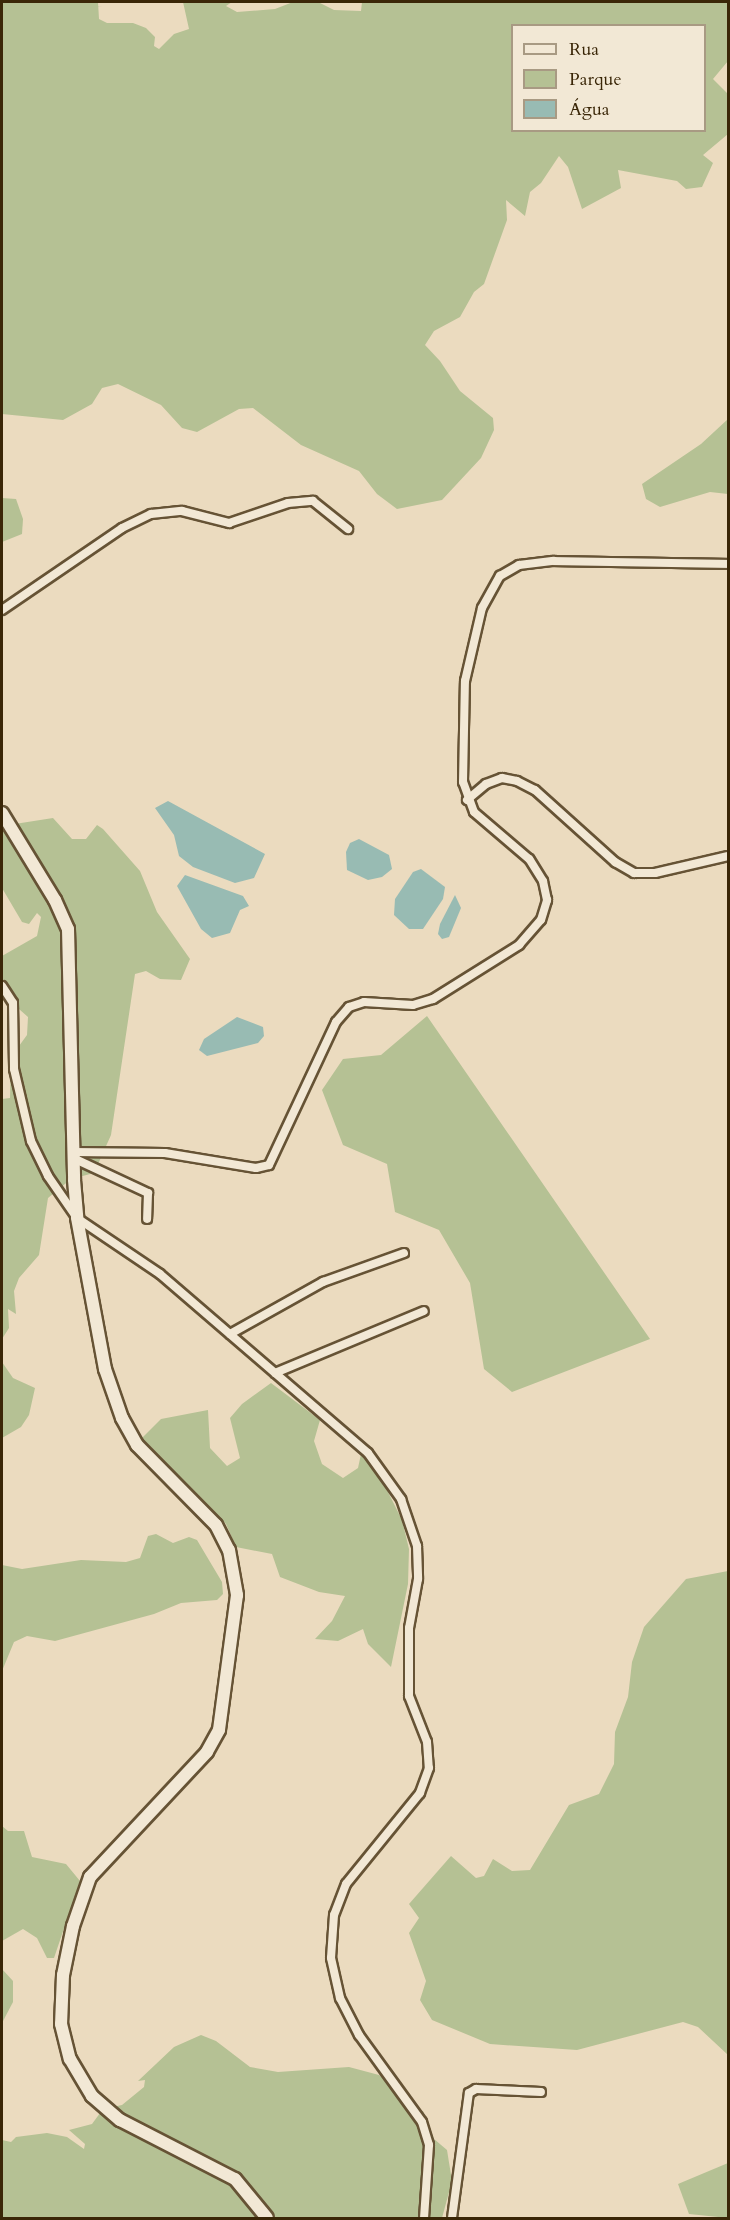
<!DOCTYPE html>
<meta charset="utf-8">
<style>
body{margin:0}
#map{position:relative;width:730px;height:2220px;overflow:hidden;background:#ebdbbf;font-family:Cardo,serif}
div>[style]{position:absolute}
.green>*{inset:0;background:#b5c194}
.water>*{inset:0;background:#98bbb3}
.roads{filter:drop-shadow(2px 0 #665335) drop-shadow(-2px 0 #665335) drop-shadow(0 2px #665335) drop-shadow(0 -2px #665335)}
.street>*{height:8px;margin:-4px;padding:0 4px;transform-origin:4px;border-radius:4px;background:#f2e8d5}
.secondary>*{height:12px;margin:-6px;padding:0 6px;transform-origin:6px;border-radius:6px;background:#f2e8d5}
span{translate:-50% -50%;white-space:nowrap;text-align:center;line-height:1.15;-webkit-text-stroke:4.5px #f2e8d5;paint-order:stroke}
.frame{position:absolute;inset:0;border:3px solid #3a2607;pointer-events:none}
.legend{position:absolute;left:511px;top:24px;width:195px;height:108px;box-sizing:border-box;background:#f2e8d5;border:2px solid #a89a83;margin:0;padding:8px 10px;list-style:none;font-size:18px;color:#3a2607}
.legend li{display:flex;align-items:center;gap:12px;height:30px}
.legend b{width:30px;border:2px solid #a89a83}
</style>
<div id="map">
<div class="green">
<div style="clip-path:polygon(evenodd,2px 2px,98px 2px,99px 19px,107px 23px,133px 23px,146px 28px,155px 37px,154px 46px,159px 49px,174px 34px,189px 29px,183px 2px,232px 2px,226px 6px,237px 12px,275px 9px,293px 2px,318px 2px,334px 10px,361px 11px,362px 2px,728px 2px,728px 61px,713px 79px,728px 94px,728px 134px,703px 155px,713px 163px,702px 187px,686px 189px,677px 181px,618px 170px,621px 188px,582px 209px,568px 167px,559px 156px,541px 183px,530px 192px,525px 216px,506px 200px,507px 220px,484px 284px,474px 292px,460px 317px,434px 331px,425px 345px,440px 361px,460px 391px,493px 418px,494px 430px,481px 458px,442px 500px,397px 509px,377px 494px,359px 471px,301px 445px,253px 408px,239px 409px,197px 432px,182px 428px,161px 405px,118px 384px,102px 388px,92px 404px,63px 420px,2px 414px,2px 2px,512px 26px,704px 26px,704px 130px,512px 130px,512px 26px)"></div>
<div style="clip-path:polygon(728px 419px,728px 494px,710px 492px,660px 507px,646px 499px,642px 484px,701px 444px)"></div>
<div style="clip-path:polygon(2px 498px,16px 499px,23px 519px,22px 534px,2px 542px)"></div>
<div style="clip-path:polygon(53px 818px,72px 839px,86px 839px,97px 825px,103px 829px,140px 871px,157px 912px,190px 959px,181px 980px,160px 979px,146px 971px,135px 974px,111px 1135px,94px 1173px,71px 1179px,48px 1198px,39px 1255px,19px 1278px,14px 1291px,16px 1314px,8px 1309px,9px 1328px,2px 1339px,2px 1099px,10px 1098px,11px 1057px,27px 1035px,28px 1017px,2px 994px,2px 956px,37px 936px,41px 917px,37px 913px,29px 924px,22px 922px,2px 888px,2px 826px)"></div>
<div style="clip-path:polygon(427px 1016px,650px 1339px,512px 1392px,484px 1369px,470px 1283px,439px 1230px,395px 1212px,387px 1164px,343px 1145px,322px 1090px,343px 1059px,381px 1055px)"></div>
<div style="clip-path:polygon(2px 1362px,13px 1378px,35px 1388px,29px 1415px,21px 1427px,2px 1438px)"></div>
<div style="clip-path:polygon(271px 1383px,320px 1420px,314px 1441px,322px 1464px,343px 1478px,358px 1468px,361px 1454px,386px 1488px,402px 1520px,409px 1549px,408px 1584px,391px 1667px,368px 1644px,363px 1629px,338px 1641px,315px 1639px,332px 1621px,345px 1596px,319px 1592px,280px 1577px,272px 1554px,236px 1547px,226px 1524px,142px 1438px,161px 1419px,208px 1410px,210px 1448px,227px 1466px,240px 1458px,230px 1418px,242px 1404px)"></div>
<div style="clip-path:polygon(156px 1534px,173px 1543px,189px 1537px,197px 1540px,222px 1582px,223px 1594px,217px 1600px,181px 1603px,154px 1614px,55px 1641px,27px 1636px,14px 1642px,2px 1671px,2px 1565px,22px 1569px,81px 1560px,126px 1562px,140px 1558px,148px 1536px)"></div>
<div style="clip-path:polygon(728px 1571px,728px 2055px,698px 2027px,683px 2022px,577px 2050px,490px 2044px,432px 2020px,420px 2000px,426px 1981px,409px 1933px,419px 1918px,409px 1904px,451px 1856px,476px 1878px,484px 1876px,493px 1859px,512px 1871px,530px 1870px,569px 1805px,599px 1794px,614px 1764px,615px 1732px,628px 1697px,632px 1662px,644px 1627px,686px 1579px)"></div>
<div style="clip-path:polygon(2px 1826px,8px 1831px,24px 1831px,32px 1857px,66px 1864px,80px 1881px,54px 1958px,47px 1958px,37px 1938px,23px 1929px,2px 1941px)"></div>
<div style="clip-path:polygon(2px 1969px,13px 1981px,13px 2002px,2px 2023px)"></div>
<div style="clip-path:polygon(201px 2035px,216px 2041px,250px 2067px,278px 2072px,349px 2067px,379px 2075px,404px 2094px,418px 2106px,416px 2112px,423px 2111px,434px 2139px,447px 2150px,452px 2181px,442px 2218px,2px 2218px,2px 2140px,11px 2142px,16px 2137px,47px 2133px,67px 2137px,84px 2149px,85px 2144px,69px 2130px,92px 2124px,103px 2109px,122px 2105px,144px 2087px,145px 2080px,138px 2081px,174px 2047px)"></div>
<div style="clip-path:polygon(728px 2163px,728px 2218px,689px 2214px,678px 2184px)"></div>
</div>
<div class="water">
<div style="clip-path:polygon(168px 801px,265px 854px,254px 878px,235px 883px,193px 867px,179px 856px,174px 835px,155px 808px)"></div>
<div style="clip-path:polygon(359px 839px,389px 855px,392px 869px,382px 877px,368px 880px,347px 870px,346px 852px,350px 843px)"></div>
<div style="clip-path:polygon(421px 869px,445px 887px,443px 899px,423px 929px,409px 929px,394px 915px,395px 899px,413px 872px)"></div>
<div style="clip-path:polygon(185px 875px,243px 896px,249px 906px,240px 910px,230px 933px,212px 938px,201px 929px,177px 886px)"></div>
<div style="clip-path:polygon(455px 895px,461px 908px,449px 937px,442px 939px,438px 934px,440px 924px)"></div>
<div style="clip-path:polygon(237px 1017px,263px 1027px,264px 1036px,258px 1043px,207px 1056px,199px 1050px,204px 1039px)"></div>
</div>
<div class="roads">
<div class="street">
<div style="left:2px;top:610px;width:145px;rotate:-34.3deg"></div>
<div style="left:122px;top:528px;width:32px;rotate:-26deg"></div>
<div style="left:151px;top:514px;width:31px;rotate:-6deg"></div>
<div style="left:182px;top:511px;width:49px;rotate:14.3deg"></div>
<div style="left:229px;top:523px;width:62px;rotate:-18.7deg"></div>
<div style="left:288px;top:503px;width:25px;rotate:-5deg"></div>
<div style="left:313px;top:501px;width:45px;rotate:38.7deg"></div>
<div style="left:467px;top:800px;width:25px;rotate:-40deg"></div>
<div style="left:486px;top:784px;width:17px;rotate:-21deg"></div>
<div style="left:502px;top:778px;width:15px;rotate:11deg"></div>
<div style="left:517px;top:781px;width:20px;rotate:27deg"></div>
<div style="left:535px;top:790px;width:108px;rotate:42deg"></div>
<div style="left:615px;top:862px;width:22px;rotate:30deg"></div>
<div style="left:634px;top:873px;width:21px"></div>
<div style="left:655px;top:873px;width:75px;rotate:-13.1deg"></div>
<div style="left:2px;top:986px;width:20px;rotate:57deg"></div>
<div style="left:13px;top:1003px;width:66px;rotate:89.1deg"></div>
<div style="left:14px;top:1069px;width:74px;rotate:76.7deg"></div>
<div style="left:31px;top:1141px;width:39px;rotate:64deg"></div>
<div style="left:48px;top:1176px;width:51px;rotate:55.4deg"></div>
<div style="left:77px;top:1218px;width:100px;rotate:34deg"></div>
<div style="left:160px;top:1274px;width:274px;rotate:40.7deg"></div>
<div style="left:368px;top:1453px;width:57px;rotate:54.3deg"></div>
<div style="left:401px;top:1499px;width:50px;rotate:71.2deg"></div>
<div style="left:417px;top:1546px;width:33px;rotate:88deg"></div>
<div style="left:418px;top:1579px;width:50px;rotate:100.4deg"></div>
<div style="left:409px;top:1628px;width:68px;rotate:90deg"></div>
<div style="left:409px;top:1696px;width:49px;rotate:68.6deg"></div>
<div style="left:427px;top:1742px;width:26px;rotate:86deg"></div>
<div style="left:429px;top:1768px;width:27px;rotate:110deg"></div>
<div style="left:420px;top:1793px;width:117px;rotate:129.1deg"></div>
<div style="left:346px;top:1884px;width:33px;rotate:111deg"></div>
<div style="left:334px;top:1915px;width:43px;rotate:94deg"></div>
<div style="left:331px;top:1958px;width:41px;rotate:77.3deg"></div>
<div style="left:340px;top:1998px;width:42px;rotate:62.8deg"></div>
<div style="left:359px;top:2035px;width:107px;rotate:54.1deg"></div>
<div style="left:422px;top:2122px;width:24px;rotate:73deg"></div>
<div style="left:429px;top:2145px;width:73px;rotate:93.9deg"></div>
<div style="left:73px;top:1152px;width:92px;rotate:0.6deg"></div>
<div style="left:165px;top:1153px;width:92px;rotate:9.4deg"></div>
<div style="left:256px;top:1168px;width:13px;rotate:-13deg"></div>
<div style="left:269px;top:1165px;width:158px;rotate:-64.9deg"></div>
<div style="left:336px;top:1022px;width:20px;rotate:-49deg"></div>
<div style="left:349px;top:1007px;width:16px;rotate:-18deg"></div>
<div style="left:364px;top:1002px;width:49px;rotate:3.5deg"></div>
<div style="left:413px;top:1005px;width:21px;rotate:-17deg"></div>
<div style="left:433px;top:999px;width:102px;rotate:-32.1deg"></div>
<div style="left:519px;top:945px;width:33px;rotate:-49deg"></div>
<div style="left:541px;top:920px;width:21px;rotate:-73deg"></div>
<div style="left:547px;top:900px;width:19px;rotate:-102deg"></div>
<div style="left:543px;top:881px;width:26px;rotate:-122deg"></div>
<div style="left:529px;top:859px;width:72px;rotate:-139.5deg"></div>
<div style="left:474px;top:812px;width:32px;rotate:-110deg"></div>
<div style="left:463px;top:782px;width:101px;rotate:-88.9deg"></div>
<div style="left:465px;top:681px;width:75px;rotate:-76.9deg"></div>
<div style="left:482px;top:608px;width:37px;rotate:-61deg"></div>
<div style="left:500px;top:576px;width:22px;rotate:-30deg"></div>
<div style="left:519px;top:565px;width:35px;rotate:-7deg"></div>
<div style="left:554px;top:561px;width:174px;rotate:1deg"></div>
<div style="left:73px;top:1158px;width:83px;rotate:25deg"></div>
<div style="left:148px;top:1193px;width:26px;rotate:92deg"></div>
<div style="left:230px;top:1334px;width:107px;rotate:-29.2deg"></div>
<div style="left:323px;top:1282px;width:86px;rotate:-19.7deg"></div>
<div style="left:275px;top:1373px;width:161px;rotate:-22.6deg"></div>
<div style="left:452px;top:2218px;width:126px;rotate:-82.3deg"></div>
<div style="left:469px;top:2093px;width:8px;rotate:-30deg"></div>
<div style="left:476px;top:2089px;width:65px;rotate:2.6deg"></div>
</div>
<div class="secondary">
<div style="left:2px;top:813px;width:102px;rotate:58.7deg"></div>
<div style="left:55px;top:900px;width:32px;rotate:66deg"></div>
<div style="left:68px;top:929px;width:251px;rotate:88.6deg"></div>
<div style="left:74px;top:1180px;width:38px;rotate:85deg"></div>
<div style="left:77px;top:1218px;width:154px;rotate:79.5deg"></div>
<div style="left:105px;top:1369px;width:52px;rotate:70.9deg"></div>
<div style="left:122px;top:1418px;width:31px;rotate:61deg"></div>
<div style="left:137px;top:1445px;width:112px;rotate:45.4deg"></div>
<div style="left:216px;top:1525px;width:28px;rotate:63deg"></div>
<div style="left:229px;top:1550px;width:46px;rotate:79.9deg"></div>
<div style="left:237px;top:1595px;width:136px;rotate:97.6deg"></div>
<div style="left:219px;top:1730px;width:25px;rotate:119deg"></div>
<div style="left:207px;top:1752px;width:171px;rotate:133.1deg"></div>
<div style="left:90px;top:1877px;width:52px;rotate:109.1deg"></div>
<div style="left:73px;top:1926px;width:50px;rotate:101.5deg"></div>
<div style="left:63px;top:1975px;width:49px;rotate:92.3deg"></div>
<div style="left:61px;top:2024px;width:36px;rotate:76deg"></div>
<div style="left:70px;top:2059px;width:43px;rotate:59.3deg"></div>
<div style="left:92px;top:2096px;width:37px;rotate:41deg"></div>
<div style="left:120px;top:2120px;width:129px;rotate:27.2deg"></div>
<div style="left:235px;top:2179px;width:50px;rotate:50.6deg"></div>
</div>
</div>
<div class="frame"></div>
<ul class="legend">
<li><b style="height:8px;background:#f2e8d5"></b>Rua</li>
<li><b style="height:16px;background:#b5c194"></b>Parque</li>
<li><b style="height:16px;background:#98bbb3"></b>Água</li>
</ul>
</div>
